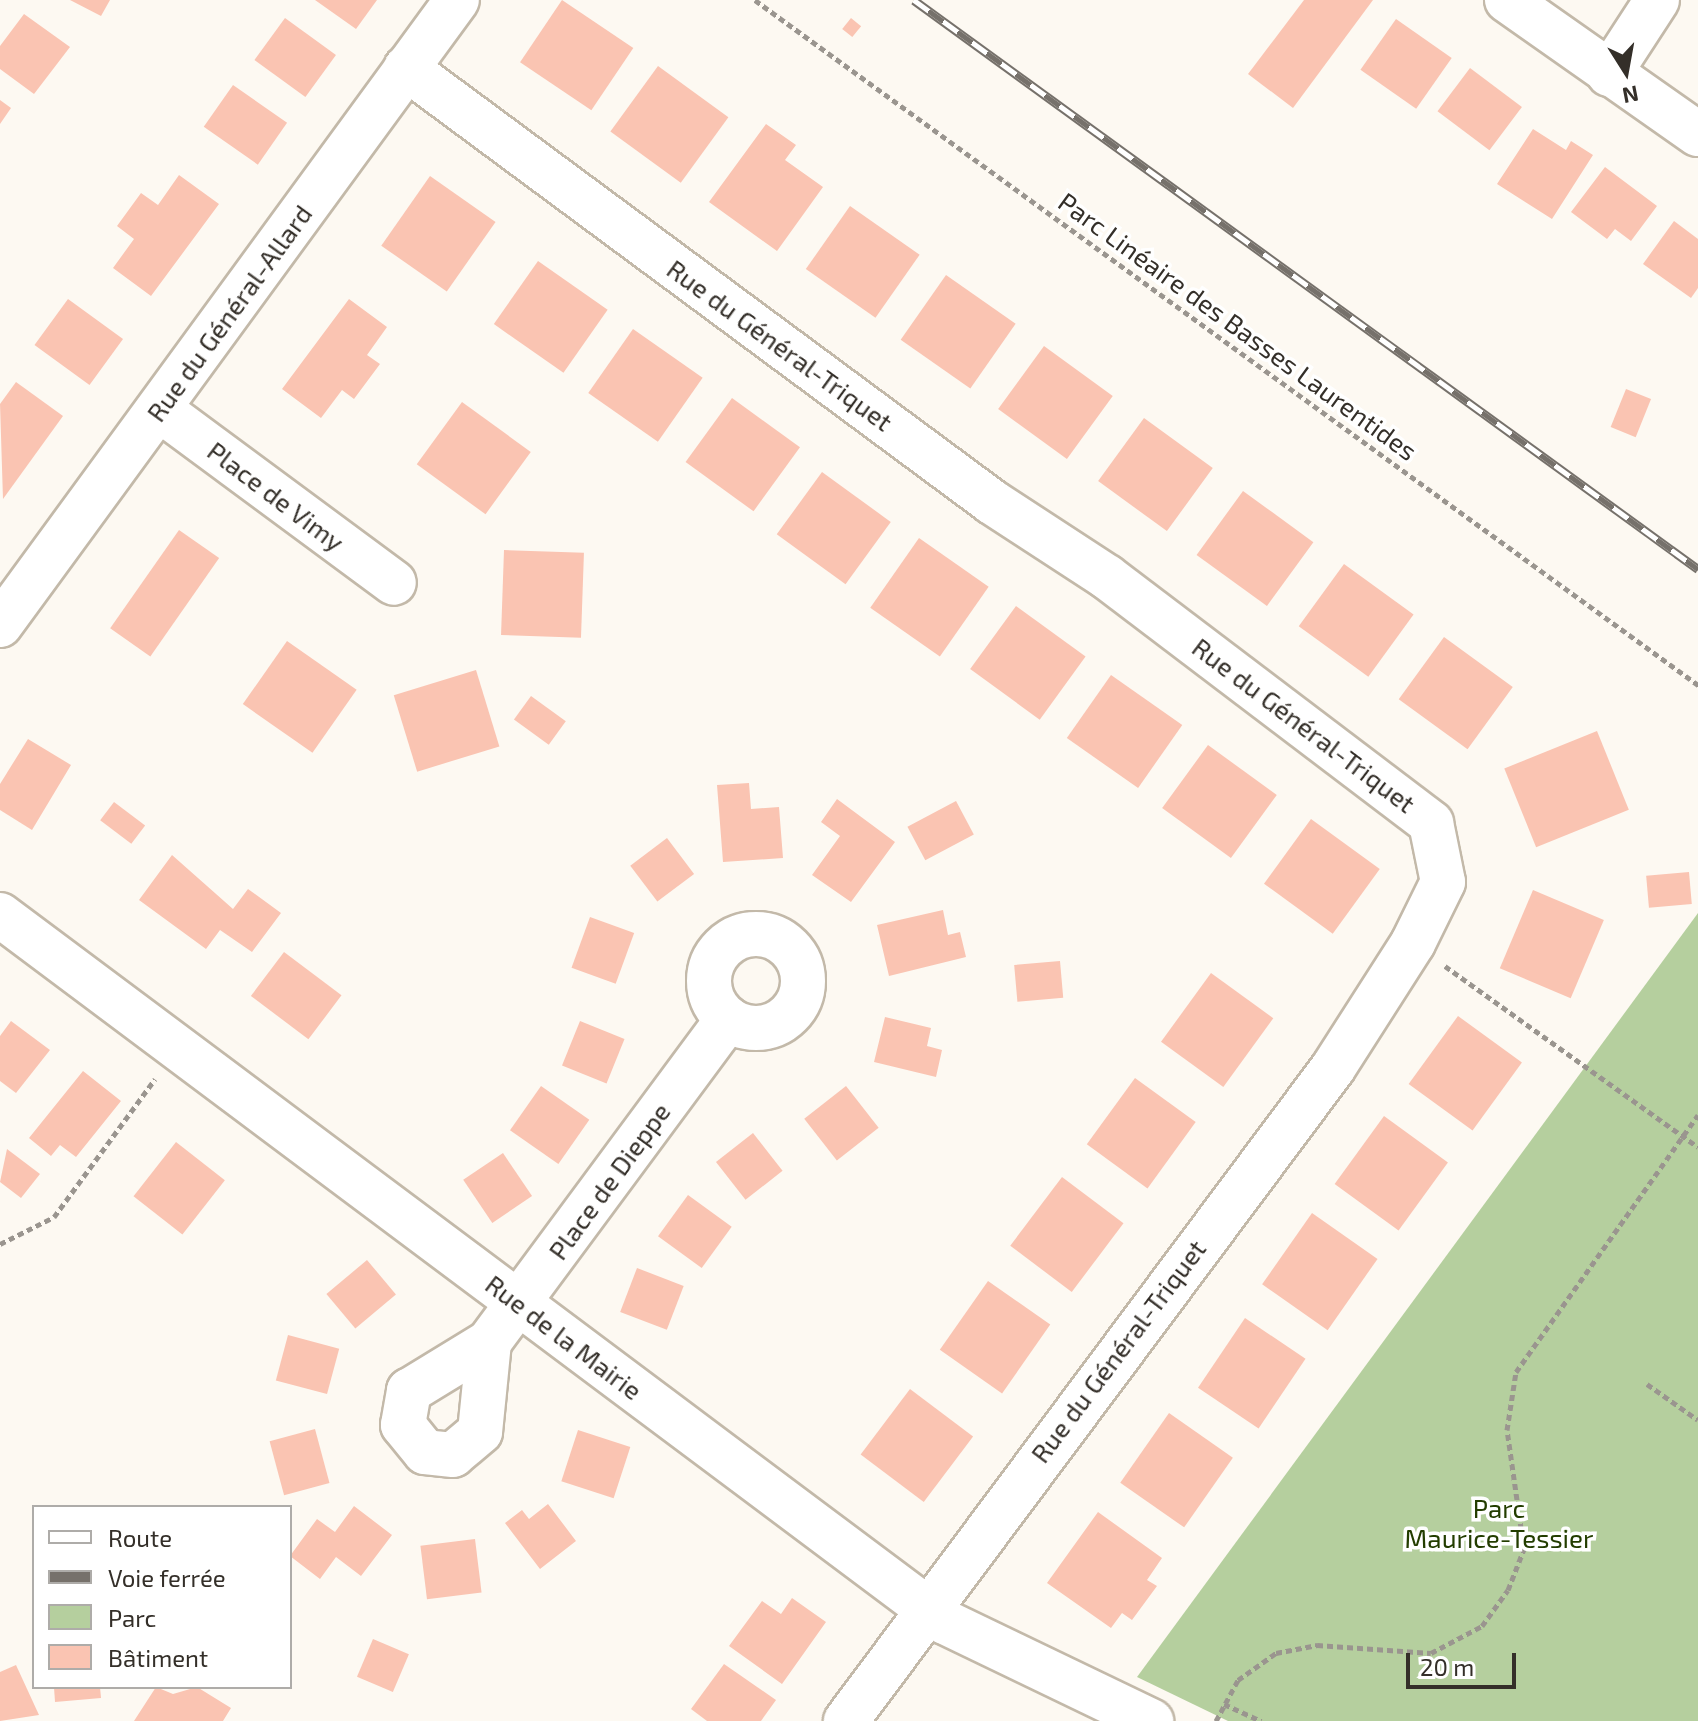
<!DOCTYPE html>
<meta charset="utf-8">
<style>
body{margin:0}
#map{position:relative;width:1698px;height:1721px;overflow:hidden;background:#fdf9f2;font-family:"Exo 2",sans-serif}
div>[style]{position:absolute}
.green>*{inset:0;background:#b5cf9e}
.building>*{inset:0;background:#fac4b2;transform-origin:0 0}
.path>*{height:5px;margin-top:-2.5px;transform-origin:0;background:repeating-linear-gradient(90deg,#9a958f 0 6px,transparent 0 10px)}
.roads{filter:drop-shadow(2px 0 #c3b9a9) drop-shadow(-2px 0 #c3b9a9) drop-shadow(0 2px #c3b9a9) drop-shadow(0 -2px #c3b9a9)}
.minor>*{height:44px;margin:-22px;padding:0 22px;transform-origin:22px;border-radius:22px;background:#fff}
.minor>.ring{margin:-22px;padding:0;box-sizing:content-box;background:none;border:44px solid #fff;border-radius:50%}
.rail>*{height:9px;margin-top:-4.5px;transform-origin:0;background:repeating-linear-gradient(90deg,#fff 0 18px,#76716b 0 36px);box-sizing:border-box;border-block:2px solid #76716b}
span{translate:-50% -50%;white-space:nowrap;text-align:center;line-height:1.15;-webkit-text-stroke:7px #fff;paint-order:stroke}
.street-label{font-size:26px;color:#342f29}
.park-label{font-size:26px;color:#233d00}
.legend{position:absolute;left:32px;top:1505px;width:260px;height:184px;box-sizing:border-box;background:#fff;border:2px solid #aeaca9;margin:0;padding:10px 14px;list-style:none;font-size:24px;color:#342f29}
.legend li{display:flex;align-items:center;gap:16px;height:40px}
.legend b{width:40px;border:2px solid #aeaca9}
.north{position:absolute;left:1586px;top:32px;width:80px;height:80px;-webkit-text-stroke:6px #fff;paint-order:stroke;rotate:169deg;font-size:22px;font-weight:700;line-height:32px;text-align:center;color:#342f29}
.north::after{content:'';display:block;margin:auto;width:28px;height:36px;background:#342f29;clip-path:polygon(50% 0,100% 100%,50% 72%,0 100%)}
.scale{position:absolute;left:1406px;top:1653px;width:110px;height:36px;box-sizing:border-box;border:4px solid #342f29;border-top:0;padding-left:10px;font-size:24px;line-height:28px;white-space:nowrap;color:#342f29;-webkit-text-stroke:6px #fff;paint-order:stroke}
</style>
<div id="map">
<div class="green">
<div style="clip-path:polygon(1698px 913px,1698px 1721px,1228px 1721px,1137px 1677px)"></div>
</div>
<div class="building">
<div style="clip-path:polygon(70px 0,110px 0,101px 16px)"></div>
<div style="clip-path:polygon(315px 0,377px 0,356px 29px)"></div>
<div style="left:562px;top:0;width:86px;height:75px;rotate:34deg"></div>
<div style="clip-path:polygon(1304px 0,1373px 0,1293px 108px,1248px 74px)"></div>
<div style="clip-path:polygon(24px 14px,70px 47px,34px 94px,0 69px,0 46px)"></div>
<div style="left:285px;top:18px;width:63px;height:52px;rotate:36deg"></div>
<div style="left:851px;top:18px;width:13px;height:14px;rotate:39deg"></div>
<div style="left:1396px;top:19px;width:68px;height:62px;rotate:35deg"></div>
<div style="left:658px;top:66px;width:87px;height:81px;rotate:36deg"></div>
<div style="left:1470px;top:68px;width:65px;height:54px;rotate:37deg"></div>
<div style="left:233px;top:85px;width:66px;height:51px;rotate:35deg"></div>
<div style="clip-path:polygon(0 100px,11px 108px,0 124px)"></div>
<div style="clip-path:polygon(766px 124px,796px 145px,785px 160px,823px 187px,777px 251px,709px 202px)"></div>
<div style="clip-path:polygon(1533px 129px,1566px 150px,1571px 141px,1593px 155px,1552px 219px,1497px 184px)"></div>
<div style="clip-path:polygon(1605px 167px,1657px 206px,1631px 241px,1615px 229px,1607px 239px,1571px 212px)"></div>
<div style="clip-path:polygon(179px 175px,219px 204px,151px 296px,113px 268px,134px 239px,117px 226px,141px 193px,158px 205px)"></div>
<div style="left:430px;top:176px;width:80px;height:85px;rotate:35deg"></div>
<div style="left:850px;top:206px;width:85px;height:77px;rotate:35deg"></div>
<div style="clip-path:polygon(1674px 221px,1698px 239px,1698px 288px,1691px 298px,1643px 264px)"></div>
<div style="left:538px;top:261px;width:85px;height:77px;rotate:35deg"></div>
<div style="left:946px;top:275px;width:85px;height:79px;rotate:35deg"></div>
<div style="left:68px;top:299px;width:68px;height:57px;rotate:36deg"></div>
<div style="clip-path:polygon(349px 299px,387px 327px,367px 355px,380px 364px,354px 399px,342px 390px,321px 418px,282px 389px)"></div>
<div style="left:633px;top:329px;width:85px;height:78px;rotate:35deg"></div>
<div style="left:1044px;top:346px;width:85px;height:78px;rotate:36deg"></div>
<div style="clip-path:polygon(16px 382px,63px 416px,3px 499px,0 404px)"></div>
<div style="left:1626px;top:389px;width:27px;height:41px;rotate:22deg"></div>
<div style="left:732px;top:398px;width:84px;height:79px;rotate:36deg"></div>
<div style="left:462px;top:402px;width:85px;height:77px;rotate:36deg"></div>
<div style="left:1144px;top:418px;width:85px;height:78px;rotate:36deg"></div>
<div style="left:822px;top:472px;width:85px;height:77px;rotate:36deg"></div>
<div style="left:1243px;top:491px;width:87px;height:79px;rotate:36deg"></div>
<div style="left:179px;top:530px;width:49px;height:120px;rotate:35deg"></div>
<div style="left:919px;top:538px;width:85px;height:85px;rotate:35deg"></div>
<div style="left:504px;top:550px;width:80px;height:85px;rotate:2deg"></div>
<div style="left:1344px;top:564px;width:86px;height:77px;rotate:36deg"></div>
<div style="left:1016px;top:606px;width:86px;height:78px;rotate:36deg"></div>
<div style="left:1444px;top:637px;width:85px;height:77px;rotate:36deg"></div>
<div style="left:287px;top:641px;width:85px;height:77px;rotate:35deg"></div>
<div style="left:476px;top:670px;width:80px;height:86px;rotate:73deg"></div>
<div style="left:1111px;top:675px;width:87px;height:77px;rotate:35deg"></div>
<div style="left:531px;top:696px;width:43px;height:29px;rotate:36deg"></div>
<div style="left:1597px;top:731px;width:85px;height:100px;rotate:68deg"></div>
<div style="clip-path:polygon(28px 739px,71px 765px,32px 830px,0 810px,0 784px)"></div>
<div style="left:1208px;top:745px;width:85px;height:78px;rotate:36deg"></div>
<div style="clip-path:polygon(749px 783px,751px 809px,779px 807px,783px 858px,723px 862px,717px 785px)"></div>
<div style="clip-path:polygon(837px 799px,895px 842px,851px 902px,812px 875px,840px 836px,821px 822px)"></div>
<div style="left:956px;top:801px;width:38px;height:55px;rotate:62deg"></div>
<div style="left:114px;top:802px;width:39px;height:23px;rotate:37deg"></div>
<div style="left:1311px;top:819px;width:85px;height:80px;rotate:36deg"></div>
<div style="left:667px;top:838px;width:45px;height:46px;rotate:53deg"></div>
<div style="clip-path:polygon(172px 855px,233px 909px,248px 889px,281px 913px,252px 952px,220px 930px,206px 949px,139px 900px)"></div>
<div style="left:1689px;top:872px;width:32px;height:43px;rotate:85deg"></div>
<div style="left:1533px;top:890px;width:77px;height:85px;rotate:23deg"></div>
<div style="clip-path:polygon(943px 910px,948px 935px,960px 932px,966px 957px,889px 976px,877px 925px)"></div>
<div style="left:590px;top:917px;width:47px;height:54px;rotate:20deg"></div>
<div style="left:284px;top:952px;width:72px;height:55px;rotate:37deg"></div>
<div style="left:1060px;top:961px;width:37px;height:46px;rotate:85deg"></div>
<div style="left:1211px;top:973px;width:77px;height:85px;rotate:36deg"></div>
<div style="left:1458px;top:1016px;width:79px;height:84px;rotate:36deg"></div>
<div style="clip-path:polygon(885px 1017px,931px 1028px,927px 1046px,942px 1050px,936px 1077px,874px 1062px)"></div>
<div style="clip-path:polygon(11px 1021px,50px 1050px,16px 1093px,0 1081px,0 1036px)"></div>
<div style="left:580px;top:1021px;width:48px;height:48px;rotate:22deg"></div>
<div style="clip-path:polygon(83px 1071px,121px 1101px,76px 1157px,60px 1145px,51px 1156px,29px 1138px)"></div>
<div style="left:1135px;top:1078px;width:75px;height:82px;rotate:36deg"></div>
<div style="left:541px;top:1086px;width:59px;height:54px;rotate:35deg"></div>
<div style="left:846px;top:1086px;width:53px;height:53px;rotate:52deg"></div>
<div style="left:1384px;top:1116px;width:79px;height:84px;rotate:36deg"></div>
<div style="left:753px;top:1133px;width:48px;height:47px;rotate:52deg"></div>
<div style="left:176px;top:1142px;width:62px;height:69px;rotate:38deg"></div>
<div style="clip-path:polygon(7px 1149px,40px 1174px,21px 1198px,0 1182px)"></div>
<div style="left:503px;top:1153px;width:52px;height:48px;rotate:56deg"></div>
<div style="left:1062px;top:1177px;width:77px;height:86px;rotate:37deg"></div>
<div style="left:688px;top:1195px;width:54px;height:51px;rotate:36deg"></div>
<div style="left:1312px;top:1213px;width:80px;height:87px;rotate:35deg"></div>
<div style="left:367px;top:1260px;width:45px;height:53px;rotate:50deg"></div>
<div style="left:637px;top:1268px;width:50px;height:47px;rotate:21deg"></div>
<div style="left:988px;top:1281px;width:76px;height:84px;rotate:35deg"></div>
<div style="left:1245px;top:1318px;width:73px;height:84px;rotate:34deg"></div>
<div style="left:288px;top:1335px;width:53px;height:47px;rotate:15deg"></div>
<div style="left:910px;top:1389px;width:79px;height:82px;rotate:37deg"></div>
<div style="left:1169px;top:1413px;width:78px;height:85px;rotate:35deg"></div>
<div style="left:315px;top:1429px;width:56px;height:47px;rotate:75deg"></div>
<div style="left:578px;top:1430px;width:55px;height:54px;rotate:18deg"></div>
<div style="clip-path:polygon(548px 1504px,576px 1541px,540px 1569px,505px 1523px,522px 1510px,529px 1519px)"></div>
<div style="clip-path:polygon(354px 1506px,392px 1535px,361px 1576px,336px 1557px,320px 1579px,290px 1556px,317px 1519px,335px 1532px)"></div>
<div style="clip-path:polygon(1098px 1512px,1162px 1558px,1147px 1580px,1157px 1586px,1132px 1620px,1122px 1613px,1111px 1628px,1047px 1583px)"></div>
<div style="left:475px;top:1539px;width:54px;height:55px;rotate:83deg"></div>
<div style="clip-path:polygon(792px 1598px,826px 1622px,782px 1684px,729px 1646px,762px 1601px,781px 1614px)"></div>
<div style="left:373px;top:1639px;width:39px;height:41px;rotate:23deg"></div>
<div style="clip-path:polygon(724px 1664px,776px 1700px,761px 1721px,707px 1721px,691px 1709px)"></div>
<div style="clip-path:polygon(16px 1665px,39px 1715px,0 1721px,0 1672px)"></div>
<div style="clip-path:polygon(54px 1687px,100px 1687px,101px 1698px,55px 1702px)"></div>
<div style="clip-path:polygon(156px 1687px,173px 1694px,197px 1687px,231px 1708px,223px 1721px,134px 1721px)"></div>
</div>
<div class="path">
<div style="left:755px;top:0;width:1166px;rotate:35.99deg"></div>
<div style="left:1445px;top:966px;width:311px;rotate:35.6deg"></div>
<div style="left:0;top:1244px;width:60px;rotate:-26.6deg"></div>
<div style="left:54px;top:1217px;width:171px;rotate:-53.8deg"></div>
<div style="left:1647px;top:1384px;width:62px;rotate:35.2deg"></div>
<div style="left:1224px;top:1704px;width:41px;rotate:24.7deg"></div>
<div style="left:1216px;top:1721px;width:47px;rotate:-61.8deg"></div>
<div style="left:1238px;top:1680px;width:47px;rotate:-35.4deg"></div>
<div style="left:1276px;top:1653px;width:42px;rotate:-11deg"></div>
<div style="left:1317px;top:1645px;width:114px;rotate:4deg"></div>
<div style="left:1431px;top:1653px;width:58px;rotate:-27.9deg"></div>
<div style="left:1482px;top:1626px;width:44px;rotate:-54.2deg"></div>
<div style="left:1508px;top:1590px;width:44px;rotate:-68.7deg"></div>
<div style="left:1524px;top:1549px;width:120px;rotate:-98.1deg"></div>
<div style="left:1507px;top:1430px;width:59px;rotate:-81.2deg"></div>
<div style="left:1516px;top:1372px;width:315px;rotate:-54.7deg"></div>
</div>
<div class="roads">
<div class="minor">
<div style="left:1507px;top:0;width:233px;rotate:35.1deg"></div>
<div style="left:406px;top:68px;width:729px;rotate:36.52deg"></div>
<div style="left:992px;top:502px;width:137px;rotate:33.1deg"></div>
<div style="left:1107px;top:577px;width:407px;rotate:37.2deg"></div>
<div style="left:1431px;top:823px;width:60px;rotate:78.5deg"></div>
<div style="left:1443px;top:882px;width:68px;rotate:116.2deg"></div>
<div style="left:1413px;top:943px;width:148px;rotate:122.6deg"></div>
<div style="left:1333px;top:1068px;width:815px;rotate:126.72deg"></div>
<div style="left:1609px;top:74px;width:88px;rotate:-57deg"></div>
<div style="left:159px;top:409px;width:292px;rotate:36.5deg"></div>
<div style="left:0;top:625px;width:774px;rotate:-53.83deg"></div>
<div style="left:0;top:915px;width:1180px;rotate:36.8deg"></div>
<div style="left:945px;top:1622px;width:229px;rotate:25.7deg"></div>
<div class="ring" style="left:709px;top:934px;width:50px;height:50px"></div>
<div style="left:489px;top:1342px;width:90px;rotate:95.7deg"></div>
<div style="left:480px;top:1432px;width:35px;rotate:140deg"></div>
<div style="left:453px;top:1455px;width:28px;rotate:-174deg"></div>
<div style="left:425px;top:1452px;width:35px;rotate:-129deg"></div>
<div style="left:403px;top:1425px;width:35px;rotate:-80deg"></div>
<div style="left:409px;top:1391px;width:94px;rotate:-31.5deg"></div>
<div style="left:489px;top:1342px;width:402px;rotate:-53.5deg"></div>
</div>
</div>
<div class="rail">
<div style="left:914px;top:0;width:969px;rotate:35.97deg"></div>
</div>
<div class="street-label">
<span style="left:229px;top:313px;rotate:-54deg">Rue du Général-Allard</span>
<span style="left:1238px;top:326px;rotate:36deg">Parc Linéaire des Basses Laurentides</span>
<span style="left:780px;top:345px;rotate:36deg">Rue du Général-Triquet</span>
<span style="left:276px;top:496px;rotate:37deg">Place de Vimy</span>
<span style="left:1304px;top:725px;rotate:37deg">Rue du Général-Triquet</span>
<span style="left:609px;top:1181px;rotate:-54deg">Place de Dieppe</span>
<span style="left:564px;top:1337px;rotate:37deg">Rue de la Mairie</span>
<span style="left:1118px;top:1351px;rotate:-53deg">Rue du Général-Triquet</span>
</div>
<div class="park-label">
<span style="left:1499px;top:1523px">Parc<br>Maurice-Tessier</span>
</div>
<ul class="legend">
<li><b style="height:10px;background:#fff"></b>Route</li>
<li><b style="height:10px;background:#76716b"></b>Voie ferrée</li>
<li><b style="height:22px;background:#b5cf9e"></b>Parc</li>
<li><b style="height:22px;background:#fac4b2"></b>Bâtiment</li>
</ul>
<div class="north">N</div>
<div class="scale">20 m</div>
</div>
